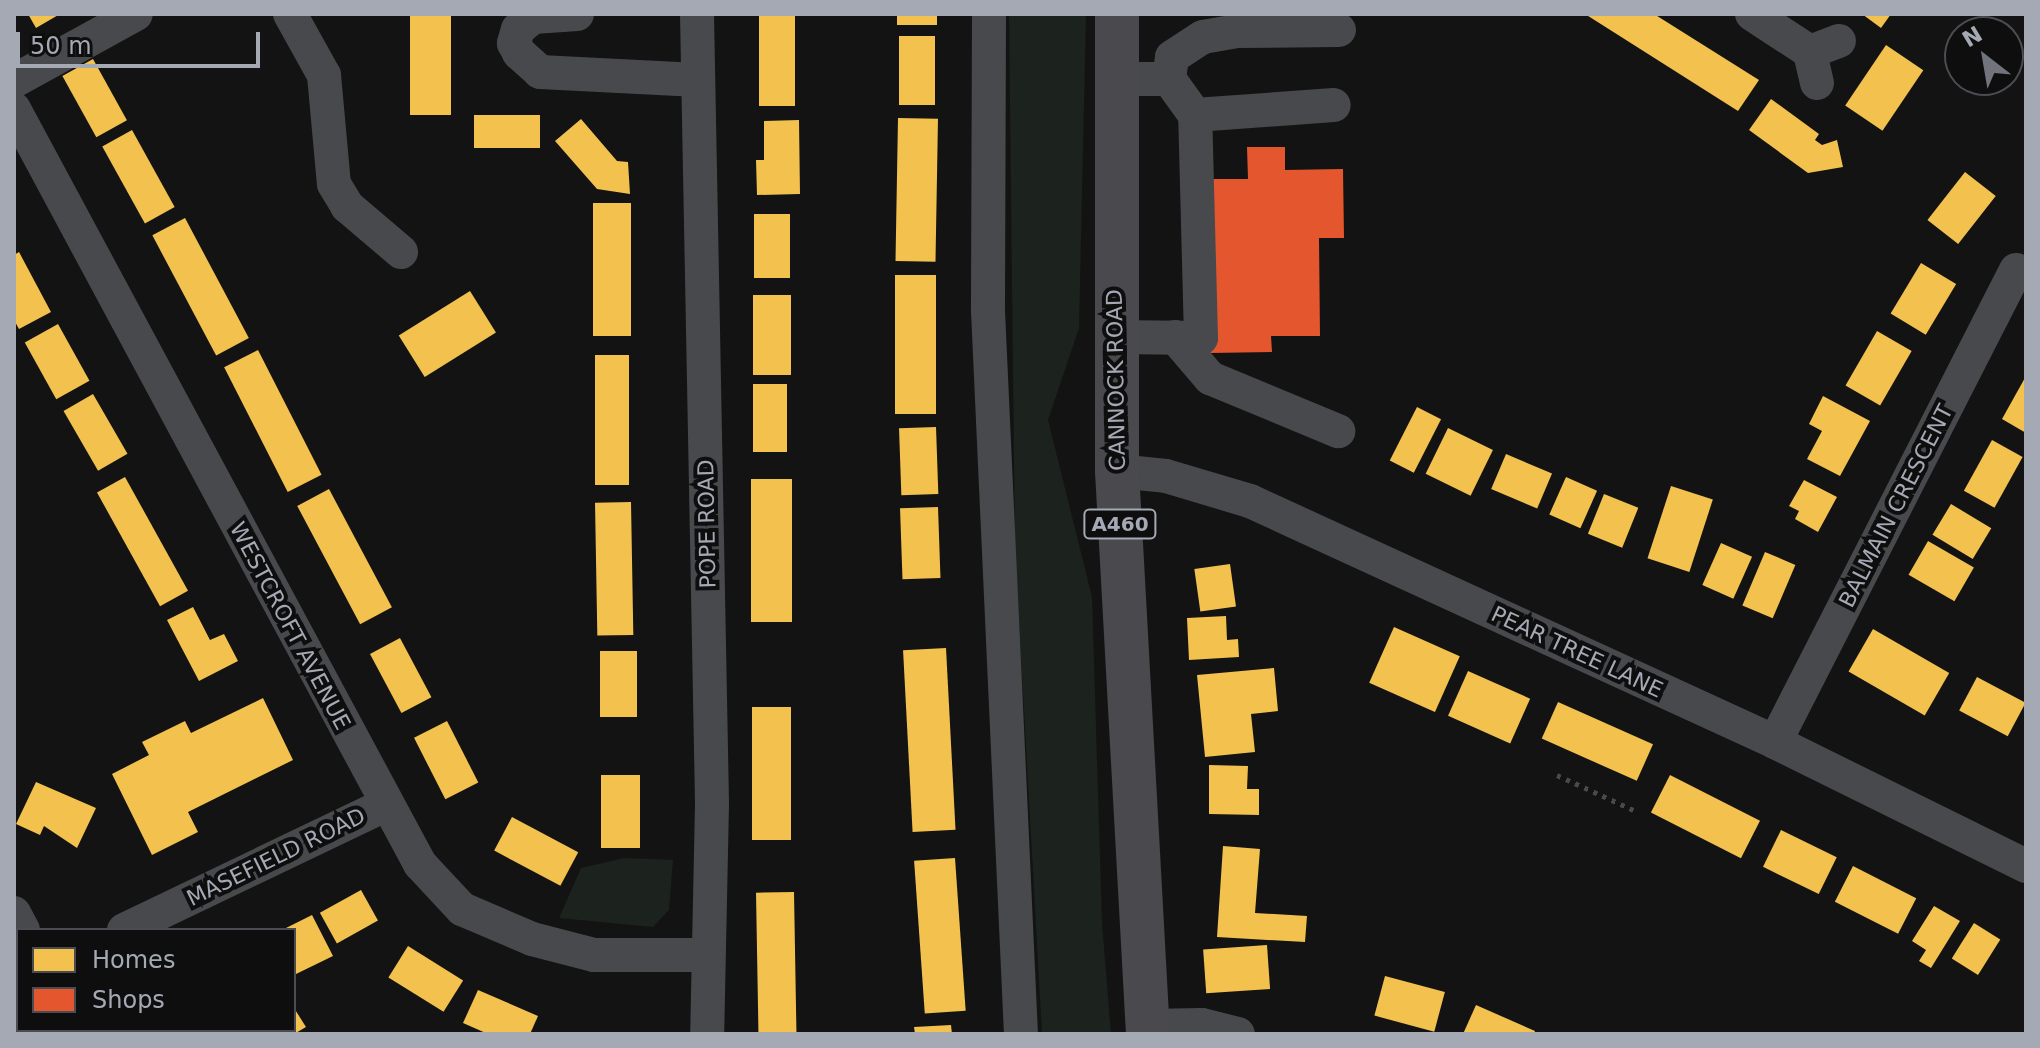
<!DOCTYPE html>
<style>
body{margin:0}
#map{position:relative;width:2040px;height:1048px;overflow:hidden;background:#131313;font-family:"DejaVu Sans",sans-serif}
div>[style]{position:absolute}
.green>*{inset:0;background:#1c221d}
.homes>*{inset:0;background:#f2c14e;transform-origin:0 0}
.shops>*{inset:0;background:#e4572e}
.path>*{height:5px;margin-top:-2.5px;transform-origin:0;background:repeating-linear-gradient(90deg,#494a4e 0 4px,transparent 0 10px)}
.minor>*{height:34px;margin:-17px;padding:0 17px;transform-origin:17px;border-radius:17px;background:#48494c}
.highway>*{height:44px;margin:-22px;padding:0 22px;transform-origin:22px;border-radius:22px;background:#4a4a4e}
span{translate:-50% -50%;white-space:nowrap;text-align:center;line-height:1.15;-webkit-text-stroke:8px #0e0e0f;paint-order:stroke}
.shield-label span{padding:2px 6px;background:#0e0e0f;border:2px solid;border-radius:6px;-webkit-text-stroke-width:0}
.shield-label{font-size:20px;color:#a4a9b4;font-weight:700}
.street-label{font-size:22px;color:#a4a9b4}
.frame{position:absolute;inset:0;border:16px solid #a4a9b4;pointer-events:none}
.legend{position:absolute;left:16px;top:928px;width:280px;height:104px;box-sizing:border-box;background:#0e0e0f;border:2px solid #4a4c51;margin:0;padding:10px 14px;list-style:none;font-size:24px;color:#a4a9b4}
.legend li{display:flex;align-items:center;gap:16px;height:40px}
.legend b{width:40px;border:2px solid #4a4c51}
.north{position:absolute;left:1944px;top:16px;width:80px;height:80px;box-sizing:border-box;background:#0e0e0f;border:2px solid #4a4c51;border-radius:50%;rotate:329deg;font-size:22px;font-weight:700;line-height:32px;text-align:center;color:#a4a9b4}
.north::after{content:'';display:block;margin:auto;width:28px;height:36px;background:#71747c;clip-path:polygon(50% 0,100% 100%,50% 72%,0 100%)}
.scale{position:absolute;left:16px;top:32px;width:244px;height:36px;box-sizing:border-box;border:4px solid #a4a9b4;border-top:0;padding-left:10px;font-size:24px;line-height:28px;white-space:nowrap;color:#a4a9b4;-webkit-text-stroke:6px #0e0e0f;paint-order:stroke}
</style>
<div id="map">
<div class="green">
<div style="clip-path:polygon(1009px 14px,1086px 14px,1079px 328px,1048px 420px,1092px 597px,1102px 923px,1111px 1034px,1042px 1034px,1015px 549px)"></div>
<div style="clip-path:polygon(624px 858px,673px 860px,669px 910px,653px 927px,559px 918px,581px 868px)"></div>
</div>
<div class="homes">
<div style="clip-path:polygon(28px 14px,60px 14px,36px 28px)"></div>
<div style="left:410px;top:14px;width:41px;height:101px"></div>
<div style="left:759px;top:14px;width:36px;height:92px"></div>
<div style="left:897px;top:14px;width:40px;height:11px"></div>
<div style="clip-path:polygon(1585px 14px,1654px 14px,1759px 80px,1738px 111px)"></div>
<div style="clip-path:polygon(1862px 14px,1891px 14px,1881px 28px)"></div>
<div style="left:899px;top:36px;width:36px;height:69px"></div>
<div style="left:1886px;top:45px;width:45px;height:73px;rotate:34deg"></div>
<div style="left:93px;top:59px;width:70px;height:35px;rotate:61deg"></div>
<div style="clip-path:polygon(1771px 99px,1819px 134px,1815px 140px,1822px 145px,1837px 140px,1843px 167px,1808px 173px,1749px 130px)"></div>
<div style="left:474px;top:115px;width:66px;height:33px"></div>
<div style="left:898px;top:118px;width:40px;height:143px;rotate:1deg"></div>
<div style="clip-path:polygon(581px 119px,617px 161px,628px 162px,630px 194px,597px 189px,555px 141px)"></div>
<div style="clip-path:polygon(799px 120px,800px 194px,757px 195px,756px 160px,764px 160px,764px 121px)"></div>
<div style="left:132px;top:130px;width:88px;height:34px;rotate:61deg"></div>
<div style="left:1965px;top:172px;width:39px;height:61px;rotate:38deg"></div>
<div style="left:631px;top:203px;width:133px;height:38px;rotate:90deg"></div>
<div style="left:754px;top:214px;width:36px;height:64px"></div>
<div style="left:185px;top:218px;width:136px;height:37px;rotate:62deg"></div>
<div style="clip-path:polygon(19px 252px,51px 312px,19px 329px,14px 320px,14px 255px)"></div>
<div style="left:1921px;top:263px;width:41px;height:59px;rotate:31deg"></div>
<div style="left:895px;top:275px;width:41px;height:139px"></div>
<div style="left:470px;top:291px;width:49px;height:84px;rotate:58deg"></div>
<div style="left:753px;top:295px;width:38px;height:80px"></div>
<div style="left:58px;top:324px;width:65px;height:38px;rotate:61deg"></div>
<div style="left:1877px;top:331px;width:40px;height:63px;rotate:30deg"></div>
<div style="left:258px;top:350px;width:140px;height:38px;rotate:63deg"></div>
<div style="left:629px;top:355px;width:130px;height:34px;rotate:90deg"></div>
<div style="clip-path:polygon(2026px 376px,2026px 433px,2002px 419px)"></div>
<div style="left:753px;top:384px;width:34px;height:68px"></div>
<div style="left:93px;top:394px;width:69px;height:34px;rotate:60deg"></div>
<div style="clip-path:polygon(1823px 396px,1870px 421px,1840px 476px,1807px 459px,1822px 431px,1809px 424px)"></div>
<div style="left:1417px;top:407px;width:27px;height:60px;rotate:27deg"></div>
<div style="left:936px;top:427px;width:67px;height:37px;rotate:88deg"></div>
<div style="left:1448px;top:428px;width:50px;height:51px;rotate:26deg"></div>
<div style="left:1992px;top:440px;width:35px;height:58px;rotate:29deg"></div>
<div style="left:1506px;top:454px;width:50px;height:38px;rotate:23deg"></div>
<div style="left:125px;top:477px;width:130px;height:32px;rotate:61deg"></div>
<div style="left:1566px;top:477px;width:34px;height:41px;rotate:24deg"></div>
<div style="left:751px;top:479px;width:41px;height:143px"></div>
<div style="clip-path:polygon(1804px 480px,1837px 497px,1818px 532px,1795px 519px,1799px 511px,1789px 506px)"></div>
<div style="left:1671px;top:486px;width:44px;height:76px;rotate:18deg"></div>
<div style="left:329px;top:489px;width:134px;height:36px;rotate:62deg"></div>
<div style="left:1604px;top:494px;width:37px;height:43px;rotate:22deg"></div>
<div style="left:631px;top:502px;width:133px;height:36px;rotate:89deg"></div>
<div style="left:1951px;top:504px;width:47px;height:36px;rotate:31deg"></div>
<div style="left:938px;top:507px;width:71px;height:38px;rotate:88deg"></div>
<div style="left:1928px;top:541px;width:53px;height:39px;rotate:30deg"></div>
<div style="left:1721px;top:543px;width:34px;height:46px;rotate:24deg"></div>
<div style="left:1765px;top:552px;width:33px;height:58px;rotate:23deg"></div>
<div style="left:1230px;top:564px;width:43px;height:36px;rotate:82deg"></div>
<div style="clip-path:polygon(193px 607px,210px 640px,224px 634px,238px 661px,199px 681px,167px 620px)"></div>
<div style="clip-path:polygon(1226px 616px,1227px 640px,1238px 639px,1239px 657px,1189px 660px,1187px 618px)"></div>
<div style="left:1394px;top:627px;width:72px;height:61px;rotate:24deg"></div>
<div style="left:1873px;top:629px;width:88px;height:49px;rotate:30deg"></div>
<div style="left:400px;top:638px;width:67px;height:34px;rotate:62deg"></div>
<div style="left:946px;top:648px;width:182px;height:43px;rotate:87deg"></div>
<div style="left:600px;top:651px;width:37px;height:66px"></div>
<div style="clip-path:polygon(1274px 668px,1278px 711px,1251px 714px,1255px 752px,1205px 757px,1197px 675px)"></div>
<div style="left:1468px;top:671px;width:68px;height:49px;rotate:24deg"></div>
<div style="left:1977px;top:677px;width:55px;height:38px;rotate:28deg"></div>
<div style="clip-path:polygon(263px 698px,293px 760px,188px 812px,198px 832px,152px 855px,112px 774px,149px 755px,142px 742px,185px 721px,191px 733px)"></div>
<div style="left:1558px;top:702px;width:104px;height:40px;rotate:24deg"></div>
<div style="left:752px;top:707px;width:39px;height:133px"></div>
<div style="left:447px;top:721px;width:69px;height:37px;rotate:63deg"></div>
<div style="clip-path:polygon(1209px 765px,1248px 766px,1247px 789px,1259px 789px,1259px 815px,1209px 814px)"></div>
<div style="left:601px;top:775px;width:39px;height:73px"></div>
<div style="left:1670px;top:775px;width:101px;height:42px;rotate:27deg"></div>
<div style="clip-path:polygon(36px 782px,96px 808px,77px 848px,44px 826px,40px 835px,16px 824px)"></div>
<div style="left:512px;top:817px;width:75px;height:38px;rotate:28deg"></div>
<div style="left:1781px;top:830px;width:62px;height:41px;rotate:26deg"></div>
<div style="clip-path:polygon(1223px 846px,1260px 849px,1255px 913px,1307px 916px,1305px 942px,1217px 937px)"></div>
<div style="left:955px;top:858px;width:153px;height:41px;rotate:86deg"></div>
<div style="left:1853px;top:866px;width:71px;height:40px;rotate:27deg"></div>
<div style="left:361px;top:890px;width:35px;height:47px;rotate:61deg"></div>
<div style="left:794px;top:892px;width:142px;height:38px;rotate:89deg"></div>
<div style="clip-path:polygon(1934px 906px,1960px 921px,1931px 968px,1919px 961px,1926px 950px,1912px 941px)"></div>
<div style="clip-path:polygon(312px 915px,333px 956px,294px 975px,294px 930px,282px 930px)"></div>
<div style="left:1974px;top:923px;width:31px;height:42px;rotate:32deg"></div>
<div style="left:1267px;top:945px;width:44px;height:64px;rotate:86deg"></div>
<div style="left:408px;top:946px;width:65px;height:37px;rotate:32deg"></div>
<div style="left:1385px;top:976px;width:62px;height:41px;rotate:15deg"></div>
<div style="clip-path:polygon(478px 990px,538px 1016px,530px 1034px,488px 1034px,463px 1023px)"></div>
<div style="clip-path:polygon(1476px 1005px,1535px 1031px,1534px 1034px,1463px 1034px)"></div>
<div style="clip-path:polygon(294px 1008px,306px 1027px,294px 1034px,270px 1034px,267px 1030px,294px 1030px)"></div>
<div style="clip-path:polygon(951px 1025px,952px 1034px,915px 1034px,914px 1027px)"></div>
<div style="clip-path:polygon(129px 1030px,205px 1030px,200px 1034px)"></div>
</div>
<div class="shops">
<div style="clip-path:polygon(1247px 147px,1285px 147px,1285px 170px,1343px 169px,1344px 238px,1319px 238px,1320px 336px,1271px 336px,1272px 352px,1210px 353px,1209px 179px,1248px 179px)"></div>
</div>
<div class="path">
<div style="left:1557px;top:775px;width:89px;rotate:24.6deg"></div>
</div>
<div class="minor">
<div style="left:290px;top:14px;width:70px;rotate:60.9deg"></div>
<div style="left:324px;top:75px;width:109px;rotate:84.8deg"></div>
<div style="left:334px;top:184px;width:26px;rotate:59deg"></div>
<div style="left:347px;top:206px;width:71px;rotate:40.4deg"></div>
<div style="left:577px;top:14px;width:44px;rotate:176.1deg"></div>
<div style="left:533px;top:17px;width:19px;rotate:141deg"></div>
<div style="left:518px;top:29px;width:15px;rotate:106deg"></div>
<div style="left:514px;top:43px;width:11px;rotate:63deg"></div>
<div style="left:519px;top:53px;width:28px;rotate:42deg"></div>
<div style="left:540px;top:72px;width:158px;rotate:2.9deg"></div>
<div style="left:697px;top:14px;width:790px;rotate:88.91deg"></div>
<div style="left:712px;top:804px;width:230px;rotate:91.2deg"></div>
<div style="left:989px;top:14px;width:297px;rotate:90.2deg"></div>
<div style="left:988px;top:311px;width:724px;rotate:87.39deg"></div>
<div style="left:1752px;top:14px;width:69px;rotate:33.2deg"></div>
<div style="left:1169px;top:79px;width:22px;rotate:-82deg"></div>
<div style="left:1172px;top:57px;width:37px;rotate:-33deg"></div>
<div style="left:1203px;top:37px;width:36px;rotate:-10deg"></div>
<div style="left:1238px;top:31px;width:101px;rotate:-0.6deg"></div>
<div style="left:14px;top:81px;width:139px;rotate:-28.8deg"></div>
<div style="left:1817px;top:83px;width:32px;rotate:-103deg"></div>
<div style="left:1810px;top:52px;width:31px;rotate:-21deg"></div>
<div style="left:14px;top:109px;width:857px;rotate:61.73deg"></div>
<div style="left:420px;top:864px;width:62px;rotate:47deg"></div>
<div style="left:462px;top:909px;width:76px;rotate:23.2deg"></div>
<div style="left:532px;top:939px;width:64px;rotate:14.5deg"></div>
<div style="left:594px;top:955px;width:113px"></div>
<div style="left:1195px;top:115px;width:139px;rotate:-4.1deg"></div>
<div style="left:1114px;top:337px;width:87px;rotate:0.7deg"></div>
<div style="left:1201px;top:338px;width:223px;rotate:-91.5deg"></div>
<div style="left:1195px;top:115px;width:44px;rotate:-125.8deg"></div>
<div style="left:1169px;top:79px;width:52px;rotate:180deg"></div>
<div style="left:1175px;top:337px;width:54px;rotate:49.5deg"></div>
<div style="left:1210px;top:378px;width:139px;rotate:22.5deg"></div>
<div style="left:1117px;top:471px;width:49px;rotate:5.8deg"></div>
<div style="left:1166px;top:476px;width:88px;rotate:16.6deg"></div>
<div style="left:1250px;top:501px;width:578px;rotate:24.66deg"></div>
<div style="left:1775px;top:742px;width:280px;rotate:26.3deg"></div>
<div style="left:1775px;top:742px;width:530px;rotate:-62.95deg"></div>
<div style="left:14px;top:913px;width:19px;rotate:62deg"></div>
<div style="left:124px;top:930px;width:289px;rotate:-25.6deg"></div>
<div style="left:14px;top:982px;width:4px;rotate:-27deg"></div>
<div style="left:1148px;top:1026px;width:54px;rotate:-1.1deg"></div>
<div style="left:1202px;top:1025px;width:37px;rotate:14deg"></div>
<div style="left:80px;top:1030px;width:5px;rotate:53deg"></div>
</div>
<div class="highway">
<div style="left:1117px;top:14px;width:457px;rotate:90deg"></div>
<div style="left:1117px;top:471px;width:564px;rotate:86.85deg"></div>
</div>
<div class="shield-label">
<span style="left:1120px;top:524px">A460</span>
</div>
<div class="street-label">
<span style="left:1116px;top:380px;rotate:-91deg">CANNOCK ROAD</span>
<span style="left:1896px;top:506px;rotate:-63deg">BALMAIN CRESCENT</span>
<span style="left:707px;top:524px;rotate:-91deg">POPE ROAD</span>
<span style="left:290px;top:626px;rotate:62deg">WESTCROFT AVENUE</span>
<span style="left:1577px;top:652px;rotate:25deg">PEAR TREE LANE</span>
<span style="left:276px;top:857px;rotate:-26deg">MASEFIELD ROAD</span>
</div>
<div class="frame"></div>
<ul class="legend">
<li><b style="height:22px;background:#f2c14e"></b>Homes</li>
<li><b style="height:22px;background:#e4572e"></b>Shops</li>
</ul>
<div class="north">N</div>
<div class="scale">50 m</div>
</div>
